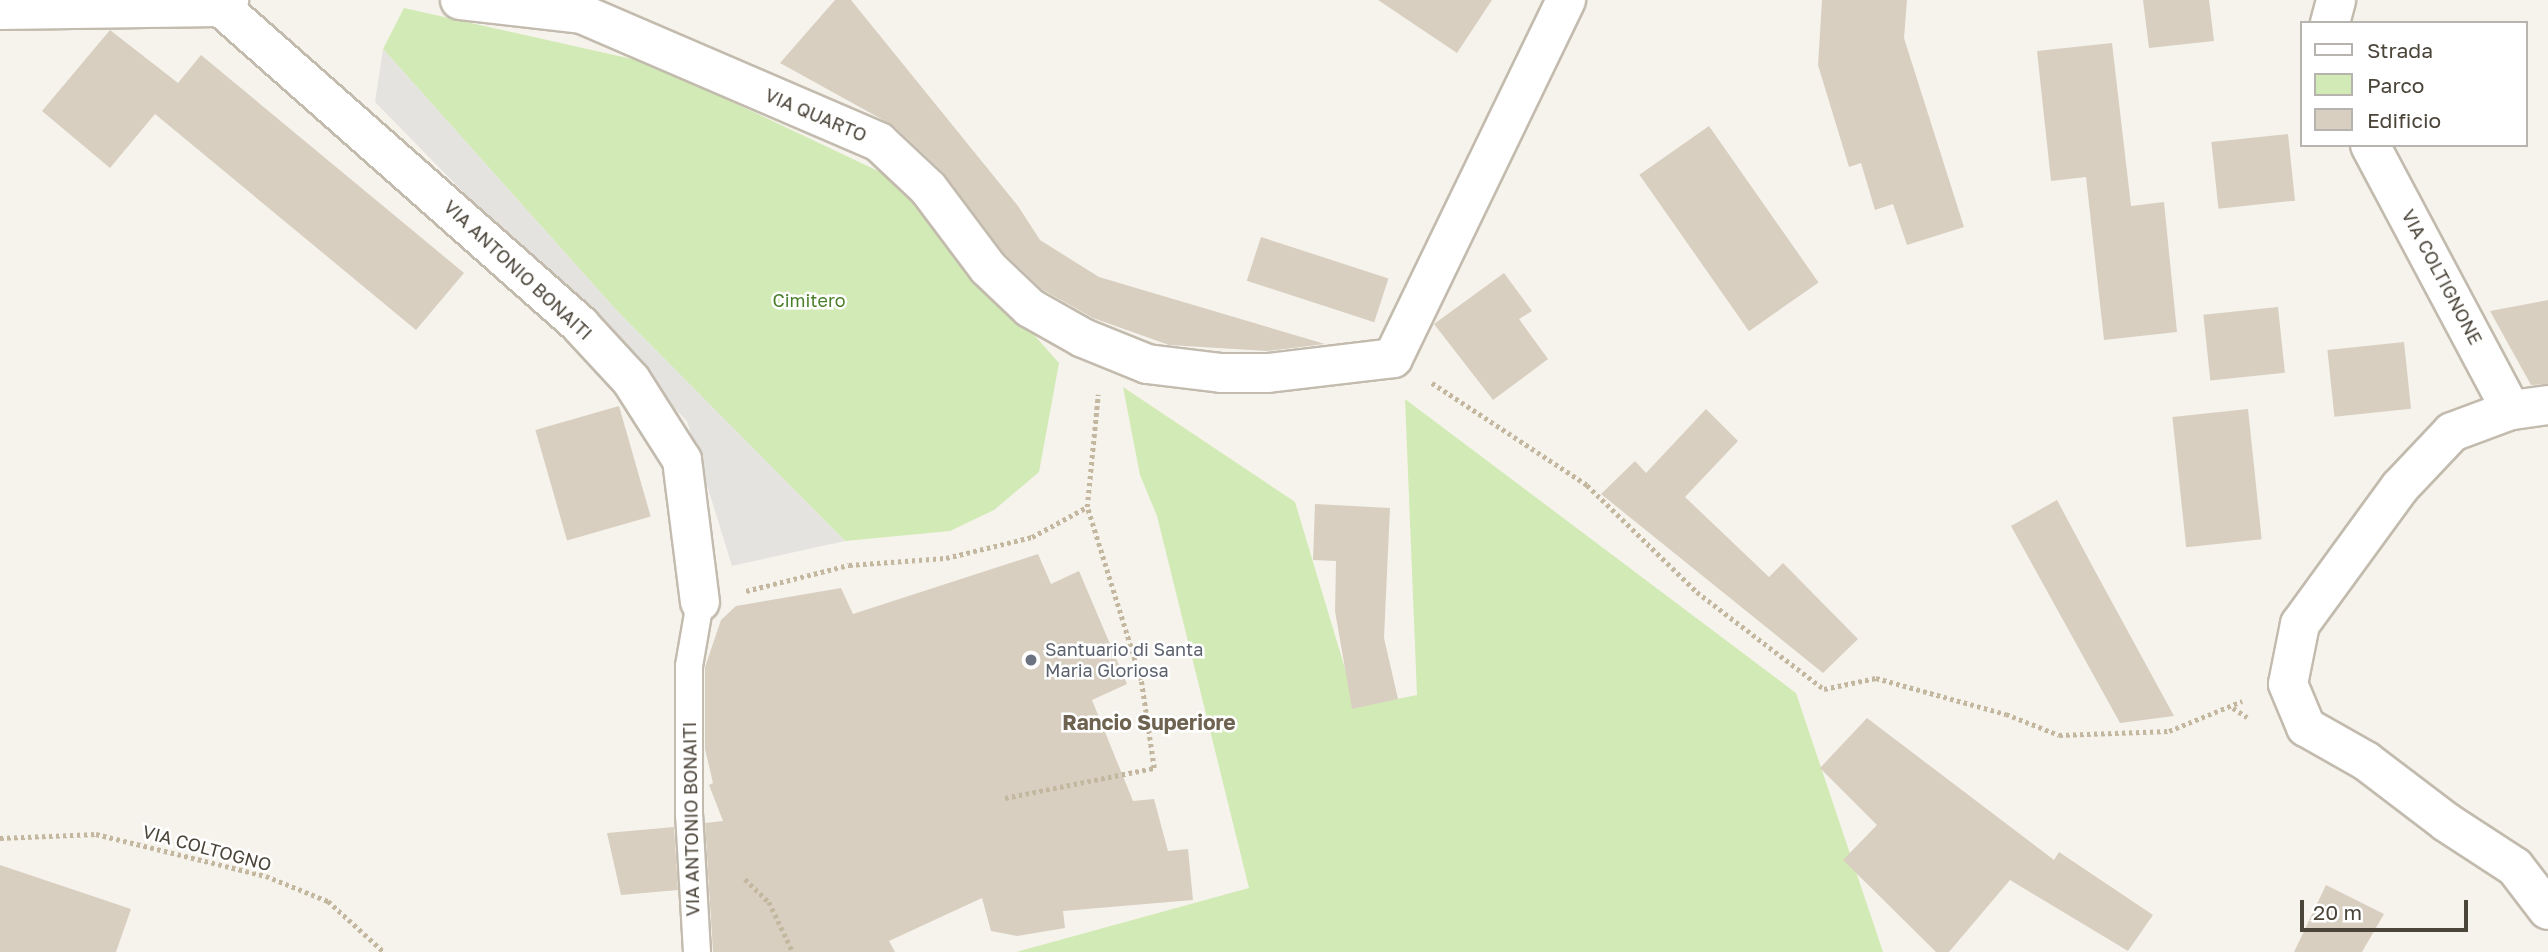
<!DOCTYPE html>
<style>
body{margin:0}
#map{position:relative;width:2548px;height:952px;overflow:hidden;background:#f6f3ec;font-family:"Golos Text",sans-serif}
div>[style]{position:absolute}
.green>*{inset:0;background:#d2eab5}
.parking>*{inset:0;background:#e5e3e0}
.building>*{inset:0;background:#d8cfc1;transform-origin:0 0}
.path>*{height:4.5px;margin-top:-2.25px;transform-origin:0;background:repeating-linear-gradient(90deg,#c4b79f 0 3.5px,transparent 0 7px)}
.roads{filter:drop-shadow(2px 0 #c2bbae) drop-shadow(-2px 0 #c2bbae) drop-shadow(0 2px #c2bbae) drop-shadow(0 -2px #c2bbae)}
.service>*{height:26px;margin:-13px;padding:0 13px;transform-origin:13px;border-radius:13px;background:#fff}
.minor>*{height:38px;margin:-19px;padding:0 19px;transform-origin:19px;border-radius:19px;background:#fff}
.dots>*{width:19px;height:19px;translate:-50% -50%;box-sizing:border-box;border:4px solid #fff;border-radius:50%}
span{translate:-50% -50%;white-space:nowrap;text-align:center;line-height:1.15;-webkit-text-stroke:5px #fff;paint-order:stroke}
.street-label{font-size:18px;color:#4b4439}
.park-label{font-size:18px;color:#4a7f2a}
.worship-label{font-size:18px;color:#5b616d}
.left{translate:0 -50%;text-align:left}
.quarter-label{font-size:21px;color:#6e6250;font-weight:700}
.legend{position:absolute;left:2300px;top:21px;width:228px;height:126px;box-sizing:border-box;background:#fff;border:2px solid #b7b4b0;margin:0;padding:9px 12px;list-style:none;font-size:21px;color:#4b4439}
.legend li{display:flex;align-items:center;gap:14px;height:35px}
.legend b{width:35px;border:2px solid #b7b4b0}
.scale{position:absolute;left:2300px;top:900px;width:168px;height:32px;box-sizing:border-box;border:4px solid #4b4439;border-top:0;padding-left:9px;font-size:21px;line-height:24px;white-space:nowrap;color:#4b4439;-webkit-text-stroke:5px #fff;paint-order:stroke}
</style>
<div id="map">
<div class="green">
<div style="clip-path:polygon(404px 8px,650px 63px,895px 179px,1059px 363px,1039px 472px,994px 510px,950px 531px,845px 541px,618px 312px,383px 49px)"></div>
<div style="clip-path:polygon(1123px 387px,1295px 502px,1347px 675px,1352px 708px,1417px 695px,1405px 399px,1796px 693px,1883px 952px,1016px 952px,1249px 888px,1157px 516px,1140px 475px)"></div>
</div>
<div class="parking">
<div style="clip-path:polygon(383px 49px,618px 312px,845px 541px,732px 566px,687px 421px,375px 102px)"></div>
</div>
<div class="building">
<div style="clip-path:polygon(835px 0,851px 0,1018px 206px,1040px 240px,1099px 277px,1325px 344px,1267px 351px,1169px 345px,1093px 318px,1043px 290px,1004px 253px,943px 172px,894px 126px,780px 63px)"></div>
<div style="clip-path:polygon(1378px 0,1492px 0,1457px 53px)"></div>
<div style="clip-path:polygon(1822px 0,1907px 0,1904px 38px,1964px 227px,1907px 245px,1893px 204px,1875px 210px,1861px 163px,1849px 167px,1818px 65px)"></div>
<div style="clip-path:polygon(2143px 0,2209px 0,2214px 41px,2149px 48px)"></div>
<div style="clip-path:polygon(110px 30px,178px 83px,201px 55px,464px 273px,416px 330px,155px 114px,110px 168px,42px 111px)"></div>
<div style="clip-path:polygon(2112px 43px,2131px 206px,2164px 202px,2177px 332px,2104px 340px,2086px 177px,2051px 181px,2037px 51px)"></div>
<div style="left:1709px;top:126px;width:191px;height:85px;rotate:55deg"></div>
<div style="left:2288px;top:134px;width:67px;height:77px;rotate:84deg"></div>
<div style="left:1261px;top:237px;width:134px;height:46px;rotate:18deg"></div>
<div style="clip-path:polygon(1504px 273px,1532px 311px,1519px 319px,1548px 359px,1493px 400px,1434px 324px)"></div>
<div style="clip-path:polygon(2548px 300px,2548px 384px,2531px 385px,2490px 311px)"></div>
<div style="left:2278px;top:307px;width:66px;height:75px;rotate:84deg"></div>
<div style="left:2404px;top:342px;width:67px;height:77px;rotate:84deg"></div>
<div style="left:619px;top:406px;width:115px;height:87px;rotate:74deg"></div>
<div style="clip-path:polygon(1706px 409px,1738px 441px,1685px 497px,1769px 577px,1783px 563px,1858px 639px,1823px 673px,1601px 494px,1635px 461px,1646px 473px)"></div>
<div style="left:2248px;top:409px;width:131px;height:76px;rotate:84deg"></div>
<div style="clip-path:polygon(2057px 500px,2095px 571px,2174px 716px,2120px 723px,2011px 526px)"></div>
<div style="clip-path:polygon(1315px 504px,1390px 508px,1384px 638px,1398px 699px,1352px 709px,1335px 611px,1336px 561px,1313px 560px)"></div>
<div style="clip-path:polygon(1038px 554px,1051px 584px,1079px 571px,1127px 684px,1092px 700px,1133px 801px,1154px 799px,1168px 851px,1188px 849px,1193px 900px,1063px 911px,1065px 928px,1017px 936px,991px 931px,982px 898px,889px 941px,895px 952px,713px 952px,705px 823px,723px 821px,709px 785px,713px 783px,705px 749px,705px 667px,721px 620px,736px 606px,841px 588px,853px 614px)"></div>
<div style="clip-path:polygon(1867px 718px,2054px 860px,2059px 852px,2153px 915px,2128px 951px,2010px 880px,1949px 952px,1936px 952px,1843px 860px,1877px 825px,1820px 768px)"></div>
<div style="clip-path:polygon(674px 827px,678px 890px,621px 895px,607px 833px)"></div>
<div style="clip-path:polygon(0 865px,131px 909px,116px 952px,0 952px)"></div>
<div style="clip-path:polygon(2326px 885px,2384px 914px,2362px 952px,2294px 952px)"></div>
</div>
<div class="path">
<div style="left:1432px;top:383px;width:186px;rotate:33.3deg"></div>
<div style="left:1587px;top:485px;width:153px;rotate:44.2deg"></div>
<div style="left:1697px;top:592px;width:160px;rotate:37.4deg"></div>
<div style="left:1824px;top:689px;width:53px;rotate:-11.9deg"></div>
<div style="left:1876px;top:678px;width:135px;rotate:15.5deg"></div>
<div style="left:2006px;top:714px;width:57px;rotate:21.6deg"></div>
<div style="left:2059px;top:735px;width:110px;rotate:-2.1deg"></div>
<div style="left:2169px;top:731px;width:79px;rotate:-22.3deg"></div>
<div style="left:746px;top:591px;width:106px;rotate:-14.2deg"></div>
<div style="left:849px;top:565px;width:97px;rotate:-4.1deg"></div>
<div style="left:946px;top:558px;width:89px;rotate:-13.7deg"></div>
<div style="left:1032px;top:537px;width:63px;rotate:-28.6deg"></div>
<div style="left:1087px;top:507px;width:113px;rotate:-84.4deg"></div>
<div style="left:2233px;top:708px;width:17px;rotate:33deg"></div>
<div style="left:1005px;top:798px;width:152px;rotate:-11.4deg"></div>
<div style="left:1154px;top:768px;width:89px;rotate:-98.4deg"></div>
<div style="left:1141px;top:680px;width:181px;rotate:-107.3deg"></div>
<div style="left:0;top:838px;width:96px;rotate:-2.4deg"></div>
<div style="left:96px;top:834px;width:175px;rotate:13.9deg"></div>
<div style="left:266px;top:876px;width:67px;rotate:22deg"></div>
<div style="left:328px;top:901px;width:76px;rotate:42.3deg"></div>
<div style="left:745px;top:879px;width:33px;rotate:44deg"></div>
<div style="left:769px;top:902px;width:55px;rotate:64.4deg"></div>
</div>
<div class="roads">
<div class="service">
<div style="left:697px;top:952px;width:137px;rotate:-93.3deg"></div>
<div style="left:689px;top:815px;width:149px;rotate:-90deg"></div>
<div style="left:689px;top:666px;width:65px;rotate:-80.2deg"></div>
</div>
<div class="minor">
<div style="left:460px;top:0;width:123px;rotate:6.5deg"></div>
<div style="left:582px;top:14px;width:323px;rotate:23.3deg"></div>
<div style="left:879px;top:142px;width:67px;rotate:43.2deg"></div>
<div style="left:928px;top:188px;width:100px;rotate:53.1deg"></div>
<div style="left:988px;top:268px;width:58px;rotate:43.6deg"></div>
<div style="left:1030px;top:308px;width:61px;rotate:29.5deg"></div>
<div style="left:1083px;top:338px;width:69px;rotate:22.1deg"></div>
<div style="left:1147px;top:364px;width:75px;rotate:6.9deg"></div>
<div style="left:1221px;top:373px;width:47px"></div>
<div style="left:1268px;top:373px;width:126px;rotate:-6.8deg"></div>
<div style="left:1393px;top:358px;width:398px;rotate:-64.2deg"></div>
<div style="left:221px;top:7px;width:481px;rotate:41.5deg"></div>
<div style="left:581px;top:326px;width:74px;rotate:47.2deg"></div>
<div style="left:631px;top:380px;width:95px;rotate:57.5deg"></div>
<div style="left:682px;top:460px;width:143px;rotate:82.8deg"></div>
<div style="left:0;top:10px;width:221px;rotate:-0.8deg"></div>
<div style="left:221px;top:7px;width:11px;rotate:-41deg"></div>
<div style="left:2330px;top:23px;width:24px;rotate:-75deg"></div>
<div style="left:2370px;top:145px;width:300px;rotate:62deg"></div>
<div style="left:2548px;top:405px;width:37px;rotate:172deg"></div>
<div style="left:2511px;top:410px;width:63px;rotate:159.6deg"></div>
<div style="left:2452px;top:432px;width:76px;rotate:133.4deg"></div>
<div style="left:2400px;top:487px;width:170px;rotate:126.1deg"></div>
<div style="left:2300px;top:624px;width:61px;rotate:101.3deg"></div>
<div style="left:2288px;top:684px;width:47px;rotate:67.3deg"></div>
<div style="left:2306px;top:727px;width:69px;rotate:29.5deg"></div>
<div style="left:2366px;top:761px;width:101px;rotate:37.3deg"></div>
<div style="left:2446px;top:822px;width:82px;rotate:33.1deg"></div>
<div style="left:2515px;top:867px;width:54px;rotate:52.5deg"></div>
</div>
</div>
<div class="dots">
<div style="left:1031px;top:660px;background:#6b7280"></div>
</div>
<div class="street-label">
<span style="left:816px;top:115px;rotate:23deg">VIA QUARTO</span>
<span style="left:518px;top:270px;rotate:43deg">VIA ANTONIO BONAITI</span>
<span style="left:2442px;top:277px;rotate:62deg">VIA COLTIGNONE</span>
<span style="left:691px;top:819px;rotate:-91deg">VIA ANTONIO BONAITI</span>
<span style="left:207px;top:848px;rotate:15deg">VIA COLTOGNO</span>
</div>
<div class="park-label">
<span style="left:809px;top:300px">Cimitero</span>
</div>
<div class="worship-label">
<span class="left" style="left:1045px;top:660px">Santuario di Santa<br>Maria Gloriosa</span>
</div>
<div class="quarter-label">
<span style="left:1149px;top:722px">Rancio Superiore</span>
</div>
<ul class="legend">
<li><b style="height:9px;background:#fff"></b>Strada</li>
<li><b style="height:19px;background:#d2eab5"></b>Parco</li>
<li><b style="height:19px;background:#d8cfc1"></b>Edificio</li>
</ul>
<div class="scale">20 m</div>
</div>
